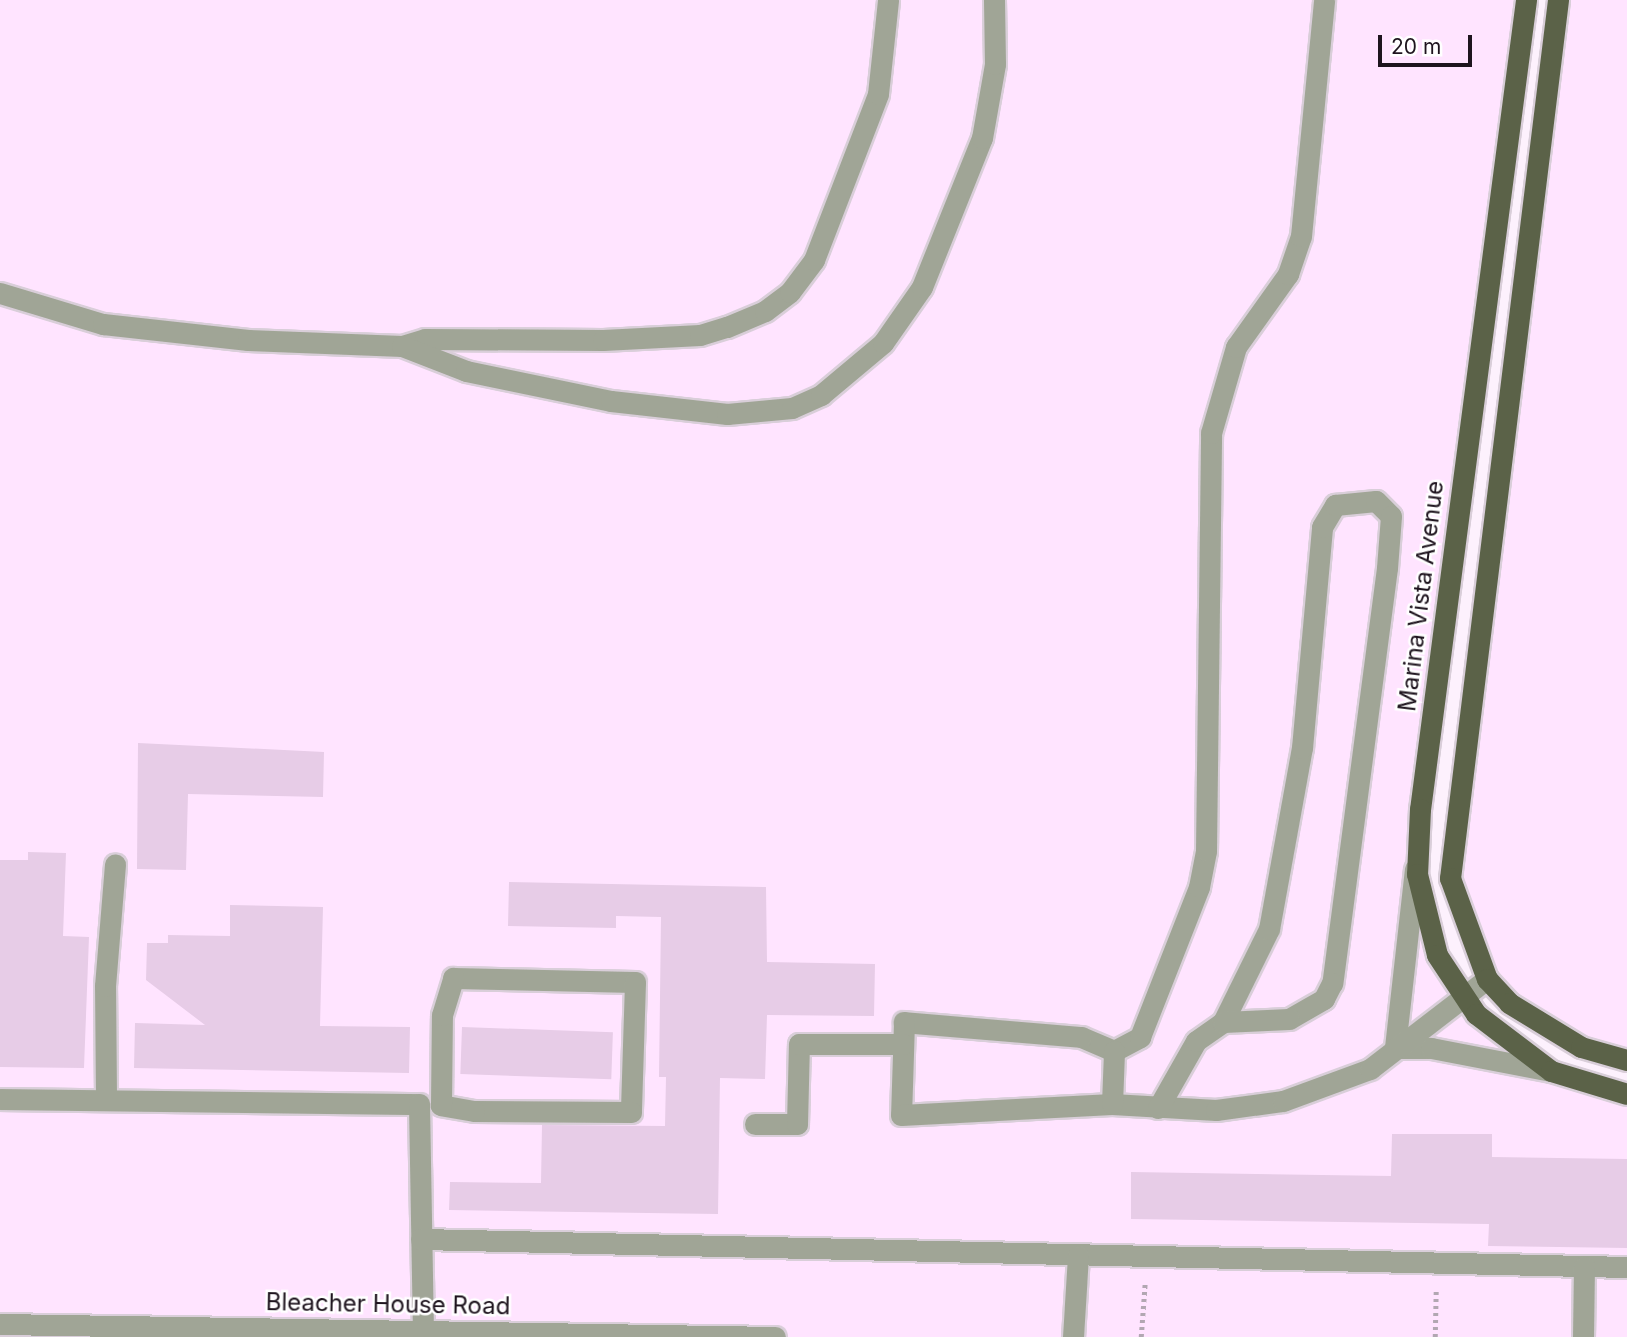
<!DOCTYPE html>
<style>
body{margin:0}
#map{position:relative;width:1627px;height:1337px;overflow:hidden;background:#fdf1fd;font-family:Inter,sans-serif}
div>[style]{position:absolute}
.built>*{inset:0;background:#ffe4ff}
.building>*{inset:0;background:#e7cce7;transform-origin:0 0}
.path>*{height:4.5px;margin-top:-2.25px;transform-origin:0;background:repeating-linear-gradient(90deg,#b2a7b2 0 3.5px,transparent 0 7px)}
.roads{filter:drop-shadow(2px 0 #d9ced9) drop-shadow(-2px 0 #d9ced9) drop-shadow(0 2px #d9ced9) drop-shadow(0 -2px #d9ced9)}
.minor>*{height:21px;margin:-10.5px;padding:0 10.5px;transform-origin:10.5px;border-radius:10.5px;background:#a0a596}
.major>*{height:21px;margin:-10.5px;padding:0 10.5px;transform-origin:10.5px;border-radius:10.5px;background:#5b6248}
span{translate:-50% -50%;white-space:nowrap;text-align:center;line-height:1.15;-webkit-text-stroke:5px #fff;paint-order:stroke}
.street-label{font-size:24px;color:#1e141e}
.scale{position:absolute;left:1378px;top:35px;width:94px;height:32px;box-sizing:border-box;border:4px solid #1e141e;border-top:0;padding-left:9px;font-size:21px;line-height:24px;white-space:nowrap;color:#1e141e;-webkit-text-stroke:5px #fff;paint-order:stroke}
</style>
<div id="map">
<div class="built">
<div style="clip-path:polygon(0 0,1526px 0,1420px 809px,1437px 955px,1525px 1056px,1627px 1094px,1627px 1337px,0 1337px)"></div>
<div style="clip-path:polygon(1558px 0,1627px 0,1627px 1060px,1509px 1003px,1450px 878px)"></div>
</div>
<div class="building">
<div style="clip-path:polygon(138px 743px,324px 752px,323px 797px,188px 794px,186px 870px,137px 869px)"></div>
<div style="clip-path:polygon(28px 852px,66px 853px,63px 936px,89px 937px,84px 1068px,0 1067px,0 860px,28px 860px)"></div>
<div style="clip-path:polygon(509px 882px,766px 887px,767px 962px,875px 964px,874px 1016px,767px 1015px,765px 1079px,720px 1078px,718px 1214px,449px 1210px,450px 1182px,541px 1183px,542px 1125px,665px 1126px,666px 1077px,659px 1077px,661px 917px,616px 916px,616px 928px,508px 926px)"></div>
<div style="clip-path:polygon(230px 905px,323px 907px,320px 1026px,410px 1027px,409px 1073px,134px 1068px,135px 1023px,205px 1025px,146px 980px,147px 943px,168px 943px,168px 935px,230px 936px)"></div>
<div style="left:462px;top:1027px;width:151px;height:47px;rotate:2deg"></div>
<div style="clip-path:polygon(1392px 1134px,1492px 1134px,1492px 1157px,1627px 1159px,1627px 1248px,1488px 1246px,1489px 1224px,1131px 1219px,1131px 1172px,1391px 1176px)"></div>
</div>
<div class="path">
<div style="left:1141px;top:1337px;width:55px;rotate:-85.8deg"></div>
<div style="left:1435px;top:1337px;width:48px;rotate:-88.8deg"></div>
</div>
<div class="roads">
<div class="minor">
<div style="left:0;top:293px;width:108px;rotate:16.8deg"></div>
<div style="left:103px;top:324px;width:146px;rotate:6.3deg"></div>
<div style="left:248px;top:340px;width:154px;rotate:2.2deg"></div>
<div style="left:402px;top:346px;width:24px;rotate:-17deg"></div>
<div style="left:425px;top:339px;width:178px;rotate:0.3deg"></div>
<div style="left:603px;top:340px;width:97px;rotate:-3deg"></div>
<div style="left:700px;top:335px;width:28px;rotate:-17deg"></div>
<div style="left:727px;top:327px;width:41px;rotate:-22.8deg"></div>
<div style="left:765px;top:311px;width:31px;rotate:-37deg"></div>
<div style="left:790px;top:292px;width:40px;rotate:-53deg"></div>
<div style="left:814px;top:260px;width:178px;rotate:-68.9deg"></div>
<div style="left:878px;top:94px;width:95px;rotate:-83.9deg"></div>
<div style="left:402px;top:346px;width:69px;rotate:21.3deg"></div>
<div style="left:466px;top:371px;width:148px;rotate:11.7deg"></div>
<div style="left:611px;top:401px;width:117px;rotate:6.4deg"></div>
<div style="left:727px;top:414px;width:65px;rotate:-5.3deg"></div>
<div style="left:792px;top:408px;width:32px;rotate:-24deg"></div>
<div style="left:821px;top:395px;width:81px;rotate:-40deg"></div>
<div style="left:883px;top:343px;width:68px;rotate:-55.1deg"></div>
<div style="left:922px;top:287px;width:161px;rotate:-68.1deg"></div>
<div style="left:982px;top:138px;width:75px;rotate:-80deg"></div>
<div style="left:995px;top:64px;width:64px;rotate:-90.9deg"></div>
<div style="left:1415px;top:869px;width:180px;rotate:96.4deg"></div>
<div style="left:1395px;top:1048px;width:36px"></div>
<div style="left:1431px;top:1048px;width:122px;rotate:10.9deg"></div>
<div style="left:453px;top:978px;width:182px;rotate:1.3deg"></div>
<div style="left:635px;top:982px;width:130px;rotate:91.8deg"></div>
<div style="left:631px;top:1112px;width:157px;rotate:-179.6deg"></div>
<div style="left:474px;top:1111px;width:34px;rotate:-170deg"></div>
<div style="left:441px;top:1105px;width:90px;rotate:-89.4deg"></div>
<div style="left:442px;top:1015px;width:39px;rotate:-73deg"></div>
<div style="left:1114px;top:1051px;width:30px;rotate:-28deg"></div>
<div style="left:1140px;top:1037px;width:161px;rotate:-68.5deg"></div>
<div style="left:1199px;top:887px;width:37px;rotate:-79deg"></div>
<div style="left:1206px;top:851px;width:418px;rotate:-89.3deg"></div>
<div style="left:1211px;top:433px;width:90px;rotate:-73.8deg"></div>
<div style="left:1236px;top:347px;width:90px;rotate:-54.5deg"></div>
<div style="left:1288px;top:274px;width:40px;rotate:-71.1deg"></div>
<div style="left:1301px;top:236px;width:237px;rotate:-84.4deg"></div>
<div style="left:1114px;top:1051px;width:36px;rotate:-157deg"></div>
<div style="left:1081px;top:1037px;width:178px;rotate:-175.2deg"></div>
<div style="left:904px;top:1022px;width:93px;rotate:91.8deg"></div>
<div style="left:901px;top:1115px;width:211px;rotate:-3deg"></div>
<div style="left:1112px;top:1104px;width:104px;rotate:3.3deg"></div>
<div style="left:1216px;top:1110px;width:68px;rotate:-7.7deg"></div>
<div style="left:1283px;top:1101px;width:93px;rotate:-20.2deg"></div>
<div style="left:1370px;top:1069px;width:148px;rotate:-37.6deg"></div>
<div style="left:106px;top:1097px;width:111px;rotate:-90.5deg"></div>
<div style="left:105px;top:986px;width:122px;rotate:-85.3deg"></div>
<div style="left:0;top:1099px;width:419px;rotate:0.7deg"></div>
<div style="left:419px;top:1104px;width:227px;rotate:89deg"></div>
<div style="left:1112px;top:1104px;width:53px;rotate:-87.8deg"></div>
<div style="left:1158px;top:1108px;width:77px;rotate:-60.4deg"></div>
<div style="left:1196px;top:1041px;width:33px;rotate:-35deg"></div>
<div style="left:1223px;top:1022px;width:104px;rotate:-63.7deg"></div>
<div style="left:1269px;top:929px;width:184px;rotate:-79.7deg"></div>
<div style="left:1302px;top:748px;width:222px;rotate:-84.8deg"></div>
<div style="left:1322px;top:527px;width:26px;rotate:-59deg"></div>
<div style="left:1335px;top:505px;width:41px;rotate:-5.6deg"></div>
<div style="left:1376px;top:501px;width:21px;rotate:45deg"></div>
<div style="left:1391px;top:516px;width:52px;rotate:94.4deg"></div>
<div style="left:1387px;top:568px;width:419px;rotate:97.5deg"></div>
<div style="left:1332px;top:983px;width:18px;rotate:117deg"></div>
<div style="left:1324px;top:999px;width:40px;rotate:150.3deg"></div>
<div style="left:1289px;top:1019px;width:66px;rotate:177.4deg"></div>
<div style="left:755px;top:1124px;width:42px"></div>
<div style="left:797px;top:1124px;width:80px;rotate:-88.6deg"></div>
<div style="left:799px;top:1044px;width:104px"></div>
<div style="left:421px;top:1239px;width:1206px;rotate:1.33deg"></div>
<div style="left:0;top:1324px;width:775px;rotate:0.96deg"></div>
<div style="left:1073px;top:1337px;width:81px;rotate:-86.5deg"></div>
<div style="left:1583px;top:1337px;width:70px;rotate:-89.2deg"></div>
</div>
<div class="major">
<div style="left:1526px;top:0;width:816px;rotate:97.46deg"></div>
<div style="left:1420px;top:809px;width:65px;rotate:92.6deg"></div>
<div style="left:1417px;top:874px;width:83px;rotate:76.1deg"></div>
<div style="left:1437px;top:955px;width:71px;rotate:56.5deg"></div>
<div style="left:1476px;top:1014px;width:94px;rotate:37.2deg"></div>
<div style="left:1551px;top:1071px;width:79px;rotate:16.8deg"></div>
<div style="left:1558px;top:0;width:885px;rotate:97.01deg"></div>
<div style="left:1450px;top:878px;width:108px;rotate:69.9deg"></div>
<div style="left:1487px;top:979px;width:33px;rotate:47deg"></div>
<div style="left:1509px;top:1003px;width:84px;rotate:31.4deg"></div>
<div style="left:1581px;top:1047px;width:48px;rotate:15.8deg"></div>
</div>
</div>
<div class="street-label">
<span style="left:1421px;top:596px;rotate:-83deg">Marina Vista Avenue</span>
<span style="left:388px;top:1304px;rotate:1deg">Bleacher House Road</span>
</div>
<div class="scale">20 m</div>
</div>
